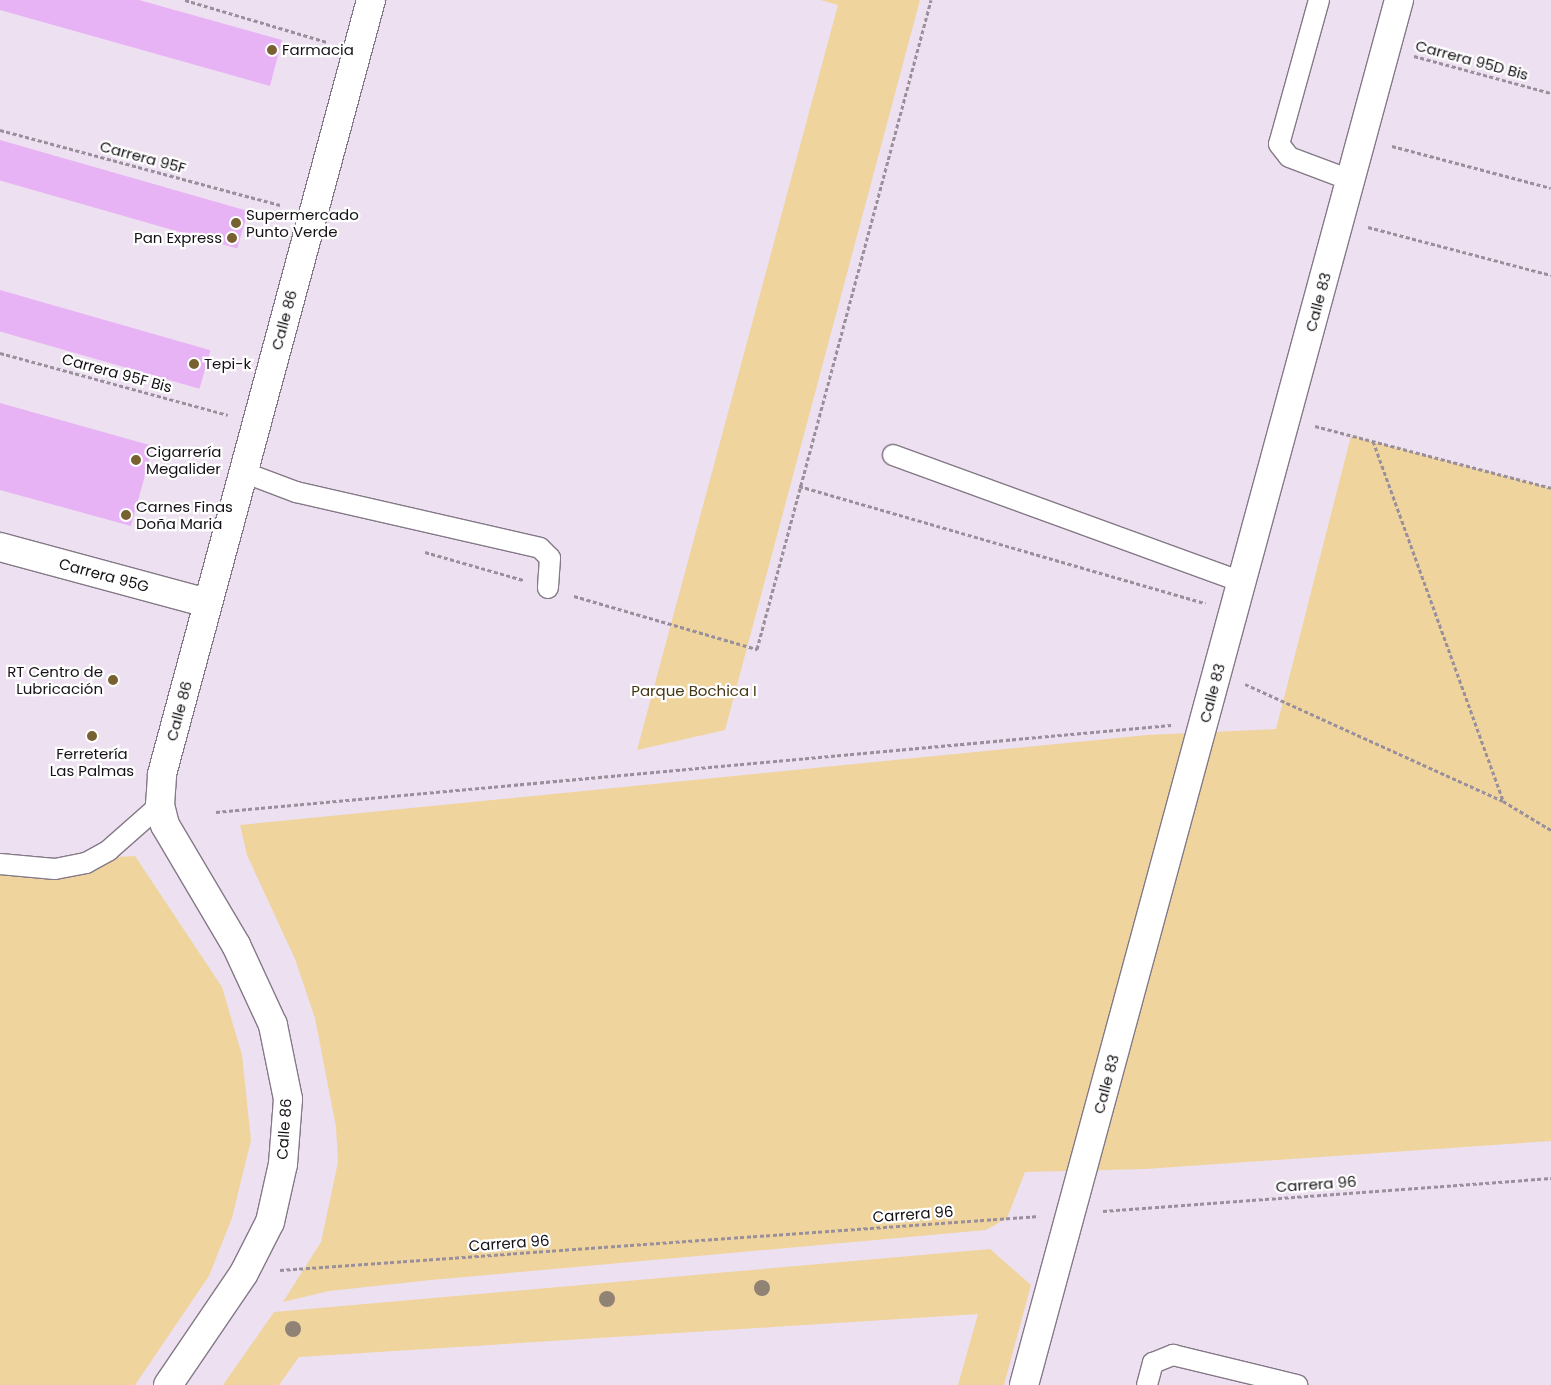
<!DOCTYPE html>
<meta charset="utf-8">
<style>
body{margin:0}
#map{position:relative;width:1551px;height:1385px;overflow:hidden;background:#ede0f0;font-family:Poppins,sans-serif}
div>[style]{position:absolute}
.green>*{inset:0;background:#efd49e}
.building>*{inset:0;background:#e8b3f5;transform-origin:0 0}
.path>*{height:3px;margin-top:-1.5px;transform-origin:0;background:repeating-linear-gradient(90deg,#9a909c 0 4px,transparent 0 6.5px)}
.roads{filter:drop-shadow(1px 0 #847987) drop-shadow(-1px 0 #847987) drop-shadow(0 1px #847987) drop-shadow(0 -1px #847987)}
.service>*{height:20px;margin:-10px;padding:0 10px;transform-origin:10px;border-radius:10px;background:#fff}
.tertiary>*{height:28px;margin:-14px;padding:0 14px;transform-origin:14px;border-radius:14px;background:#fff}
.trees>*{width:16px;height:16px;margin:-8px;border-radius:50%;background:#918276}
.dots>*{width:14px;height:14px;translate:-50% -50%;box-sizing:border-box;border:2px solid #fff;border-radius:50%}
span{translate:-50% -50%;white-space:nowrap;text-align:center;line-height:1.15;-webkit-text-stroke:4.5px #fff;paint-order:stroke}
.poi-label{font-size:15px;color:#151116}
.left{translate:0 -50%;text-align:left}
.right{translate:-100% -50%;text-align:right}
.street-label{font-size:15px;color:#151116}
.park-label{font-size:15px;color:#453613}
</style>
<div id="map">
<div class="green">
<div style="clip-path:polygon(821px 0,920px 0,725px 730px,637px 750px,838px 5px)"></div>
<div style="clip-path:polygon(1351px 436px,1551px 488px,1551px 1141px,1145px 1169px,1025px 1172px,1007px 1218px,986px 1230px,431px 1280px,329px 1291px,283px 1302px,321px 1242px,338px 1162px,336px 1127px,315px 1018px,295px 959px,247px 855px,240px 825px,1147px 735px,1276px 729px)"></div>
<div style="clip-path:polygon(135px 856px,222px 987px,242px 1055px,251px 1140px,232px 1218px,209px 1276px,135px 1385px,0 1385px,0 863px)"></div>
<div style="clip-path:polygon(990px 1249px,1031px 1285px,1004px 1385px,958px 1385px,978px 1314px,299px 1357px,279px 1385px,223px 1385px,274px 1312px)"></div>
</div>
<div class="building">
<div style="clip-path:polygon(0 0,139px 0,282px 40px,270px 86px,0 10px)"></div>
<div style="left:0;top:140px;width:258px;height:39px;rotate:16deg"></div>
<div style="left:0;top:290px;width:219px;height:40px;rotate:16deg"></div>
<div style="clip-path:polygon(0 403px,153px 446px,131px 526px,0 490px)"></div>
</div>
<div class="path">
<div style="left:185px;top:0;width:148px;rotate:16.5deg"></div>
<div style="left:1414px;top:56px;width:142px;rotate:15.1deg"></div>
<div style="left:0;top:130px;width:290px;rotate:15deg"></div>
<div style="left:1392px;top:146px;width:164px;rotate:14.8deg"></div>
<div style="left:1368px;top:227px;width:189px;rotate:14.7deg"></div>
<div style="left:0;top:353px;width:236px;rotate:15.2deg"></div>
<div style="left:1315px;top:426px;width:244px;rotate:14.7deg"></div>
<div style="left:1373px;top:441px;width:383px;rotate:70.1deg"></div>
<div style="left:799px;top:486px;width:423px;rotate:16.1deg"></div>
<div style="left:425px;top:552px;width:102px;rotate:15.9deg"></div>
<div style="left:574px;top:596px;width:191px;rotate:16.2deg"></div>
<div style="left:757px;top:649px;width:672px;rotate:-74.99deg"></div>
<div style="left:1245px;top:684px;width:283px;rotate:24.4deg"></div>
<div style="left:1503px;top:801px;width:56px;rotate:31.1deg"></div>
<div style="left:216px;top:812px;width:959px;rotate:-5.21deg"></div>
<div style="left:1103px;top:1211px;width:449px;rotate:-4.2deg"></div>
<div style="left:280px;top:1270px;width:761px;rotate:-4.07deg"></div>
</div>
<div class="roads">
<div class="service">
<div style="left:1319px;top:0;width:149px;rotate:105.5deg"></div>
<div style="left:1279px;top:144px;width:16px;rotate:52deg"></div>
<div style="left:1289px;top:157px;width:65px;rotate:20.7deg"></div>
<div style="left:893px;top:455px;width:371px;rotate:20deg"></div>
<div style="left:243px;top:472px;width:57px;rotate:20.7deg"></div>
<div style="left:296px;top:492px;width:250px;rotate:12.9deg"></div>
<div style="left:540px;top:548px;width:14px;rotate:45deg"></div>
<div style="left:550px;top:558px;width:30px;rotate:94deg"></div>
<div style="left:0;top:864px;width:55px;rotate:5.2deg"></div>
<div style="left:55px;top:869px;width:32px;rotate:-11deg"></div>
<div style="left:86px;top:863px;width:26px;rotate:-29deg"></div>
<div style="left:109px;top:850px;width:68px;rotate:-41.4deg"></div>
<div style="left:1147px;top:1385px;width:23px;rotate:-75deg"></div>
<div style="left:1153px;top:1363px;width:22px;rotate:-22deg"></div>
<div style="left:1173px;top:1355px;width:128px;rotate:13.6deg"></div>
</div>
<div class="tertiary">
<div style="left:0;top:547px;width:215px;rotate:15.1deg"></div>
<div style="left:168px;top:1385px;width:135px;rotate:-55.8deg"></div>
<div style="left:244px;top:1273px;width:57px;rotate:-63deg"></div>
<div style="left:270px;top:1222px;width:59px;rotate:-77.4deg"></div>
<div style="left:283px;top:1164px;width:65px;rotate:-85.6deg"></div>
<div style="left:288px;top:1099px;width:76px;rotate:-101.5deg"></div>
<div style="left:273px;top:1025px;width:88px;rotate:-114.8deg"></div>
<div style="left:236px;top:945px;width:139px;rotate:-120.6deg"></div>
<div style="left:165px;top:825px;width:21px;rotate:-104deg"></div>
<div style="left:160px;top:805px;width:31px;rotate:-86deg"></div>
<div style="left:162px;top:774px;width:802px;rotate:-74.89deg"></div>
<div style="left:1024px;top:1385px;width:1435px;rotate:-74.85deg"></div>
</div>
</div>
<div class="trees">
<div style="left:762px;top:1288px"></div>
<div style="left:607px;top:1299px"></div>
<div style="left:293px;top:1329px"></div>
</div>
<div class="dots">
<div style="left:272px;top:50px;background:#776131"></div>
<div style="left:236px;top:223px;background:#776131"></div>
<div style="left:232px;top:238px;background:#776131"></div>
<div style="left:194px;top:364px;background:#776131"></div>
<div style="left:136px;top:460px;background:#776131"></div>
<div style="left:126px;top:515px;background:#776131"></div>
<div style="left:113px;top:680px;background:#776131"></div>
<div style="left:92px;top:736px;background:#776131"></div>
</div>
<div class="poi-label">
<span class="left" style="left:282px;top:50px">Farmacia</span>
<span class="left" style="left:246px;top:223px">Supermercado<br>Punto Verde</span>
<span class="right" style="left:222px;top:238px">Pan Express</span>
<span class="left" style="left:204px;top:364px">Tepi-k</span>
<span class="left" style="left:146px;top:460px">Cigarrería<br>Megalider</span>
<span class="left" style="left:136px;top:515px">Carnes Finas<br>Doña Maria</span>
<span class="right" style="left:103px;top:680px">RT Centro de<br>Lubricación</span>
<span style="left:92px;top:762px">Ferretería<br>Las Palmas</span>
</div>
<div class="street-label">
<span style="left:1472px;top:60px;rotate:15deg">Carrera 95D Bis</span>
<span style="left:143px;top:157px;rotate:15deg">Carrera 95F</span>
<span style="left:1318px;top:302px;rotate:-75deg">Calle 83</span>
<span style="left:284px;top:320px;rotate:-75deg">Calle 86</span>
<span style="left:117px;top:373px;rotate:15deg">Carrera 95F Bis</span>
<span style="left:104px;top:575px;rotate:15deg">Carrera 95G</span>
<span style="left:1212px;top:693px;rotate:-75deg">Calle 83</span>
<span style="left:179px;top:711px;rotate:-75deg">Calle 86</span>
<span style="left:1106px;top:1084px;rotate:-75deg">Calle 83</span>
<span style="left:284px;top:1129px;rotate:-86deg">Calle 86</span>
<span style="left:1316px;top:1184px;rotate:-4deg">Carrera 96</span>
<span style="left:913px;top:1214px;rotate:-4deg">Carrera 96</span>
<span style="left:509px;top:1243px;rotate:-4deg">Carrera 96</span>
</div>
<div class="park-label">
<span style="left:694px;top:691px">Parque Bochica I</span>
</div>
</div>
